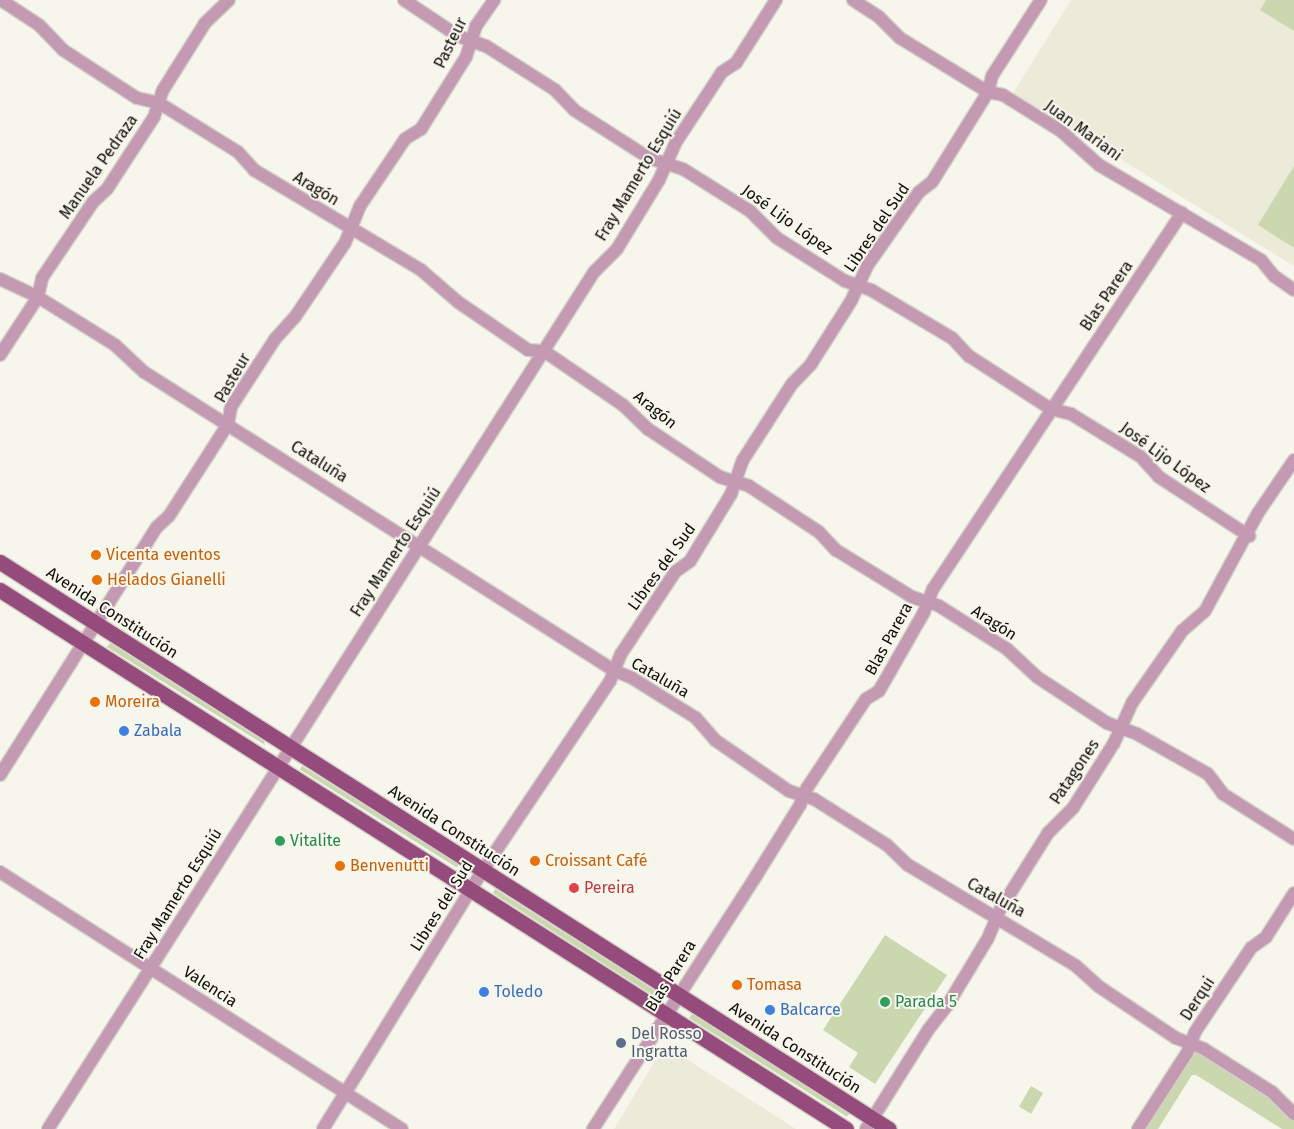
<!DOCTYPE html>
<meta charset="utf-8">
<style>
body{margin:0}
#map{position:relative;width:1294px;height:1129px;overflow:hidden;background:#f7f6ec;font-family:"Fira Sans",sans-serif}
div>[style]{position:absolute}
.built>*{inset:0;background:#ecead9}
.green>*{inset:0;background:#cbd7ae;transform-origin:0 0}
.roads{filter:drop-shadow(1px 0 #d2d1c8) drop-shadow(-1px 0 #d2d1c8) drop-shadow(0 1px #d2d1c8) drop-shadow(0 -1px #d2d1c8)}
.minor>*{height:12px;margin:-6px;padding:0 6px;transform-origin:6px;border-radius:6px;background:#c49ab3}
.primary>*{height:15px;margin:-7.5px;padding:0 7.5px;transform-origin:7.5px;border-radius:7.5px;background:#954b7b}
.dots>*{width:14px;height:14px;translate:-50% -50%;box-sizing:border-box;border:2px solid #f7f6ec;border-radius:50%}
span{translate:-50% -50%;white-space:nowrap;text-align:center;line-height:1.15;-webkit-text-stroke:4px #f7f6ec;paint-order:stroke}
.street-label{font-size:16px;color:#0d0d0a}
.food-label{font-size:16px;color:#c56008}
.left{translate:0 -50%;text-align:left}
.shop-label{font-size:16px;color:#366cbe}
.leisure-label{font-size:16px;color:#27864d}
.health-label{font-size:16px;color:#be3a42}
.service-label{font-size:16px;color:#4e5e75}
</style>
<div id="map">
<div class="built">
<div style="clip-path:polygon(1071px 0,1294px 0,1294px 266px,1013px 93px)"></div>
<div style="clip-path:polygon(669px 1053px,680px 1055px,796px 1129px,614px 1129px,655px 1061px)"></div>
</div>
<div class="green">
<div style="clip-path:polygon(1266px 0,1294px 0,1294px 31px,1260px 10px)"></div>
<div style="clip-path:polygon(1294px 166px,1294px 248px,1258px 225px)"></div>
<div style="clip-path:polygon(110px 643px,264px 741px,265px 745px,107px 647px)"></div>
<div style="left:302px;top:766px;width:185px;height:4px;rotate:32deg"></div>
<div style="clip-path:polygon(495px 889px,656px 991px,654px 996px,493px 893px)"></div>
<div style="clip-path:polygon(885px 935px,947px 975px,875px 1084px,849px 1067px,858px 1053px,823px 1030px)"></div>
<div style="left:692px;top:1014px;width:186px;height:5px;rotate:32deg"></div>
<div style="clip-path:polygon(1197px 1051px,1270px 1094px,1278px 1108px,1294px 1118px,1294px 1129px,1282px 1129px,1196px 1075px,1192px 1075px,1158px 1129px,1144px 1129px,1194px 1052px)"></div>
<div style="left:1031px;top:1086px;width:14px;height:24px;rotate:30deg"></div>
</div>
<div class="roads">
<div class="minor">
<div style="left:1px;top:0;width:45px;rotate:33.3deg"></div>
<div style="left:39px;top:25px;width:35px;rotate:46deg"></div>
<div style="left:63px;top:50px;width:88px;rotate:33deg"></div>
<div style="left:137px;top:98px;width:23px;rotate:13deg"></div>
<div style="left:159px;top:103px;width:93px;rotate:31.8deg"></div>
<div style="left:238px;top:152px;width:24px;rotate:48deg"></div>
<div style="left:254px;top:170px;width:195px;rotate:30.9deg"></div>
<div style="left:421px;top:270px;width:49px;rotate:40.9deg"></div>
<div style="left:458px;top:302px;width:85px;rotate:34.4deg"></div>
<div style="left:528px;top:350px;width:16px;rotate:4deg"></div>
<div style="left:544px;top:351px;width:96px;rotate:34.4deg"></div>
<div style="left:623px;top:405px;width:35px;rotate:44deg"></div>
<div style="left:648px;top:429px;width:87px;rotate:33.7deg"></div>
<div style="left:720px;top:477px;width:30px;rotate:17deg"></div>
<div style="left:749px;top:486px;width:84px;rotate:33.3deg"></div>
<div style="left:819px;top:532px;width:25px;rotate:47deg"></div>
<div style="left:836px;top:550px;width:89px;rotate:31.7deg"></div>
<div style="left:912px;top:597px;width:28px;rotate:18deg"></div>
<div style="left:939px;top:606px;width:80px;rotate:32.3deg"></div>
<div style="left:1007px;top:649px;width:41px;rotate:43deg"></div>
<div style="left:1037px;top:677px;width:84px;rotate:33.3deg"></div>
<div style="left:1107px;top:723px;width:32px;rotate:20deg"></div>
<div style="left:1137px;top:734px;width:81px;rotate:29.4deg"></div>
<div style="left:1208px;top:774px;width:25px;rotate:53deg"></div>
<div style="left:1223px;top:794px;width:84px;rotate:32.4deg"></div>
<div style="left:404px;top:0;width:65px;rotate:33.7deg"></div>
<div style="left:458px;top:36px;width:30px;rotate:20deg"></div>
<div style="left:486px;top:46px;width:82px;rotate:32.5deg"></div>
<div style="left:555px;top:90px;width:28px;rotate:46deg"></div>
<div style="left:574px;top:110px;width:89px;rotate:32.6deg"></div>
<div style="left:649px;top:158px;width:36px;rotate:18deg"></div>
<div style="left:683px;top:169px;width:79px;rotate:32.1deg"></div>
<div style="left:750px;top:211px;width:38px;rotate:45deg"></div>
<div style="left:777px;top:238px;width:80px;rotate:32.3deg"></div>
<div style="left:845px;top:281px;width:28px;rotate:19deg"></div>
<div style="left:871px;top:290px;width:94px;rotate:30.7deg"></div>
<div style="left:952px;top:338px;width:25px;rotate:47deg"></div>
<div style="left:969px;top:356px;width:98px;rotate:32.9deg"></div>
<div style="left:1051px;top:409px;width:21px;rotate:14deg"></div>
<div style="left:1071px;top:414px;width:82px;rotate:31.6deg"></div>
<div style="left:1141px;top:457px;width:27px;rotate:48deg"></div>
<div style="left:1159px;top:477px;width:108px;rotate:33.2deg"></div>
<div style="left:853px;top:0;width:31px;rotate:33deg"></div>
<div style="left:879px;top:17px;width:30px;rotate:45deg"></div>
<div style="left:900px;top:38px;width:103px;rotate:31.5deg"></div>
<div style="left:988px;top:92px;width:15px;rotate:11deg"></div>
<div style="left:1003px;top:95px;width:68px;rotate:31.8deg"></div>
<div style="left:1061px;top:131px;width:51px;rotate:41.8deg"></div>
<div style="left:1099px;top:165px;width:188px;rotate:30.4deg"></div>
<div style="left:1261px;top:260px;width:21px;rotate:51deg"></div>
<div style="left:1274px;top:276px;width:24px;rotate:35deg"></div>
<div style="left:0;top:279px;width:42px;rotate:25.3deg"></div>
<div style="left:38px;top:297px;width:91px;rotate:31.9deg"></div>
<div style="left:115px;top:345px;width:40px;rotate:43deg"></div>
<div style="left:144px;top:372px;width:558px;rotate:32.41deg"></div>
<div style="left:615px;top:671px;width:18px;rotate:22deg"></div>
<div style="left:632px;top:678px;width:75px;rotate:32deg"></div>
<div style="left:696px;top:718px;width:29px;rotate:49deg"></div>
<div style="left:715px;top:740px;width:90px;rotate:34.6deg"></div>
<div style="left:789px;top:791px;width:26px;rotate:18deg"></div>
<div style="left:814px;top:799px;width:86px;rotate:32.2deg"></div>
<div style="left:887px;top:845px;width:29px;rotate:44deg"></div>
<div style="left:908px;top:865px;width:196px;rotate:31deg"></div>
<div style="left:1076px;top:966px;width:30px;rotate:42deg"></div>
<div style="left:1098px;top:986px;width:94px;rotate:33.7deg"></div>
<div style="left:1176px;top:1038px;width:30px;rotate:21deg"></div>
<div style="left:1204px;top:1049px;width:80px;rotate:32.3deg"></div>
<div style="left:1272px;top:1092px;width:31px;rotate:45deg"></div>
<div style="left:0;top:355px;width:69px;rotate:-56.8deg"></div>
<div style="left:38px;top:297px;width:19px;rotate:-78deg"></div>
<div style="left:42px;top:278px;width:92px;rotate:-56.1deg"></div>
<div style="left:93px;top:202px;width:19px;rotate:-43deg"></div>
<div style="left:107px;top:189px;width:86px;rotate:-56.9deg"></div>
<div style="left:154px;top:117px;width:28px;rotate:-72deg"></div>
<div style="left:163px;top:90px;width:79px;rotate:-57.9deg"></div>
<div style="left:205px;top:23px;width:33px;rotate:-44deg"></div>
<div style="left:0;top:775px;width:294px;rotate:-57.7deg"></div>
<div style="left:157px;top:527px;width:16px;rotate:-43deg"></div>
<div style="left:169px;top:516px;width:109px;rotate:-57.3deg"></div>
<div style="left:228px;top:424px;width:17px;rotate:-80deg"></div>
<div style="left:231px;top:407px;width:81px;rotate:-57.1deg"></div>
<div style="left:275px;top:339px;width:30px;rotate:-48deg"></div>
<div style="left:295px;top:317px;width:89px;rotate:-56deg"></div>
<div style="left:345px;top:243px;width:40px;rotate:-68deg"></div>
<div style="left:360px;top:206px;width:81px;rotate:-56.1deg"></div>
<div style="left:405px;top:139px;width:19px;rotate:-32deg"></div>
<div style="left:421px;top:129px;width:85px;rotate:-58deg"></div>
<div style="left:466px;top:57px;width:33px;rotate:-72deg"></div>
<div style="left:476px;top:26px;width:32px;rotate:-55deg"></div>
<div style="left:0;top:872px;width:477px;rotate:32.6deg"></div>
<div style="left:48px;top:1129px;width:1016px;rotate:-57.5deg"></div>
<div style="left:594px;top:272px;width:33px;rotate:-45deg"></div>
<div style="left:617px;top:249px;width:81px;rotate:-58.7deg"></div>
<div style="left:659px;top:180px;width:42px;rotate:-65.9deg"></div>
<div style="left:676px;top:142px;width:84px;rotate:-56.7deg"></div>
<div style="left:722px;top:72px;width:17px;rotate:-33deg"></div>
<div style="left:736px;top:63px;width:75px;rotate:-57.6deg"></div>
<div style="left:323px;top:1129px;width:304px;rotate:-58.3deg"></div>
<div style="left:483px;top:870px;width:228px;rotate:-56.1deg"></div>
<div style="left:610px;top:681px;width:29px;rotate:-68deg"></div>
<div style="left:621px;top:654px;width:98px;rotate:-56.6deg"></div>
<div style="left:675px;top:572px;width:19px;rotate:-36deg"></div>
<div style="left:690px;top:561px;width:79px;rotate:-58.5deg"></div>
<div style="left:731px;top:494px;width:36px;rotate:-71deg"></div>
<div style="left:743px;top:460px;width:90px;rotate:-57.2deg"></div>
<div style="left:792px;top:384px;width:28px;rotate:-46deg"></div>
<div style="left:811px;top:364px;width:75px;rotate:-57.6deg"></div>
<div style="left:851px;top:301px;width:38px;rotate:-65deg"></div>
<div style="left:867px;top:266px;width:90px;rotate:-54.9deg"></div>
<div style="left:919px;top:192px;width:16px;rotate:-38deg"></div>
<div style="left:932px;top:182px;width:106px;rotate:-58.1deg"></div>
<div style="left:988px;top:92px;width:16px;rotate:-76deg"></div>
<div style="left:992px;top:76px;width:90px;rotate:-57.2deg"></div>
<div style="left:593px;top:1129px;width:301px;rotate:-57.2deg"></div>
<div style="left:756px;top:876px;width:84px;rotate:-58.2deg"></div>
<div style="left:800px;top:805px;width:18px;rotate:-68deg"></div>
<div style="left:807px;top:788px;width:107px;rotate:-56.5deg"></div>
<div style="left:866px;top:699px;width:15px;rotate:-32deg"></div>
<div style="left:879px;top:691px;width:91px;rotate:-60.3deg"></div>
<div style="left:924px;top:612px;width:25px;rotate:-69deg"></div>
<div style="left:933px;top:589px;width:451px;rotate:-56.5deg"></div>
<div style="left:866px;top:1129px;width:117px;rotate:-57.9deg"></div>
<div style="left:928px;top:1030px;width:31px;rotate:-52deg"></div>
<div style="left:947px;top:1006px;width:79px;rotate:-58.9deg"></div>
<div style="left:988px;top:938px;width:33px;rotate:-67deg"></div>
<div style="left:1001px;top:908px;width:89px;rotate:-57.9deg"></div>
<div style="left:1048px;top:833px;width:35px;rotate:-45deg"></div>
<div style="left:1073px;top:808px;width:77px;rotate:-57.8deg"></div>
<div style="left:1114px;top:743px;width:44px;rotate:-65.8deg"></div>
<div style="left:1132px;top:703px;width:88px;rotate:-55.2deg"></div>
<div style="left:1182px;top:631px;width:30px;rotate:-41deg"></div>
<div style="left:1205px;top:611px;width:111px;rotate:-61.6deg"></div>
<div style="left:1258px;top:513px;width:64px;rotate:-55.8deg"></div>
<div style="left:1138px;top:1129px;width:90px;rotate:-57.2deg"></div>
<div style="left:1187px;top:1053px;width:22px;rotate:-69deg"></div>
<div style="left:1195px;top:1032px;width:101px;rotate:-56.3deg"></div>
<div style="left:1251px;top:948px;width:19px;rotate:-36deg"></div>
<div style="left:1266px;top:937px;width:52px;rotate:-57.5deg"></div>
</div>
<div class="primary">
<div style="left:0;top:562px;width:1054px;rotate:32.53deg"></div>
<div style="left:0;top:590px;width:1003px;rotate:32.5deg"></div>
</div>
</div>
<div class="dots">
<div style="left:96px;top:555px;background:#e8710a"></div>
<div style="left:97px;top:580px;background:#e8710a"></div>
<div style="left:95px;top:702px;background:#e8710a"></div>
<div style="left:124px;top:731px;background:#3f7fe0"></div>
<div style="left:280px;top:841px;background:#2e9e5b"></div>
<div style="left:535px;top:861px;background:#e8710a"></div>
<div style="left:340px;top:866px;background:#e8710a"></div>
<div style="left:574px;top:888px;background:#e0444e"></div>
<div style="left:737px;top:985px;background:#e8710a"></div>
<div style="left:484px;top:992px;background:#3f7fe0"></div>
<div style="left:885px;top:1002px;background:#2e9e5b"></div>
<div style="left:770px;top:1010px;background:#3f7fe0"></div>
<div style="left:621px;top:1043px;background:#5c6f8a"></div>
</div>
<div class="street-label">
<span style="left:451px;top:43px;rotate:-64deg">Pasteur</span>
<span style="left:1083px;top:131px;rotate:36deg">Juan Mariani</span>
<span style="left:99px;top:167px;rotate:-55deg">Manuela Pedraza</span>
<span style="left:639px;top:175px;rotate:-59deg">Fray Mamerto Esquiú</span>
<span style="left:316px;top:189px;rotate:31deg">Aragón</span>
<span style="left:787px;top:220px;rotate:36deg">José Lijo López</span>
<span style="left:877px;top:228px;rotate:-56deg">Libres del Sud</span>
<span style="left:1107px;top:296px;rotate:-56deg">Blas Parera</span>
<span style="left:233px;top:378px;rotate:-60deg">Pasteur</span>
<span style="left:655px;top:410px;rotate:39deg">Aragón</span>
<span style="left:1165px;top:458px;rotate:36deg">José Lijo López</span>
<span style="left:319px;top:462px;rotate:32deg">Cataluña</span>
<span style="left:396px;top:552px;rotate:-57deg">Fray Mamerto Esquiú</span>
<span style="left:662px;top:567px;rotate:-54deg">Libres del Sud</span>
<span style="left:112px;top:613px;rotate:33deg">Avenida Constitución</span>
<span style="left:994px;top:623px;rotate:33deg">Aragón</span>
<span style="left:889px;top:639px;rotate:-61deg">Blas Parera</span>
<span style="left:660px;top:678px;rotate:30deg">Cataluña</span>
<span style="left:1075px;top:772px;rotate:-56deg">Patagones</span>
<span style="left:454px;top:831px;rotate:33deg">Avenida Constitución</span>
<span style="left:178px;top:894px;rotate:-58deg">Fray Mamerto Esquiú</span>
<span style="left:996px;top:898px;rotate:29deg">Cataluña</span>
<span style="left:442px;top:906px;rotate:-58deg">Libres del Sud</span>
<span style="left:671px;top:976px;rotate:-58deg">Blas Parera</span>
<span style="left:210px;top:987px;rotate:33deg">Valencia</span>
<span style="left:1198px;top:999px;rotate:-57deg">Derqui</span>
<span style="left:795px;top:1048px;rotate:33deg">Avenida Constitución</span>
</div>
<div class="food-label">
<span class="left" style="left:106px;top:555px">Vicenta eventos</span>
<span class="left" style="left:107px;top:580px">Helados Gianelli</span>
<span class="left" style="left:105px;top:702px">Moreira</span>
<span class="left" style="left:545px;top:861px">Croissant Café</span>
<span class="left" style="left:350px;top:866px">Benvenutti</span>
<span class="left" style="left:747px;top:985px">Tomasa</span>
</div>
<div class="shop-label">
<span class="left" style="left:134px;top:731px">Zabala</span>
<span class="left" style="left:494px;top:992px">Toledo</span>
<span class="left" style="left:780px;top:1010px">Balcarce</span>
</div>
<div class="leisure-label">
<span class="left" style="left:290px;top:841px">Vitalite</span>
<span class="left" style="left:895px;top:1002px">Parada 5</span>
</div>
<div class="health-label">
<span class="left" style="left:584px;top:888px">Pereira</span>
</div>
<div class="service-label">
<span class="left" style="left:631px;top:1043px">Del Rosso<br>Ingratta</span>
</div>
</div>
